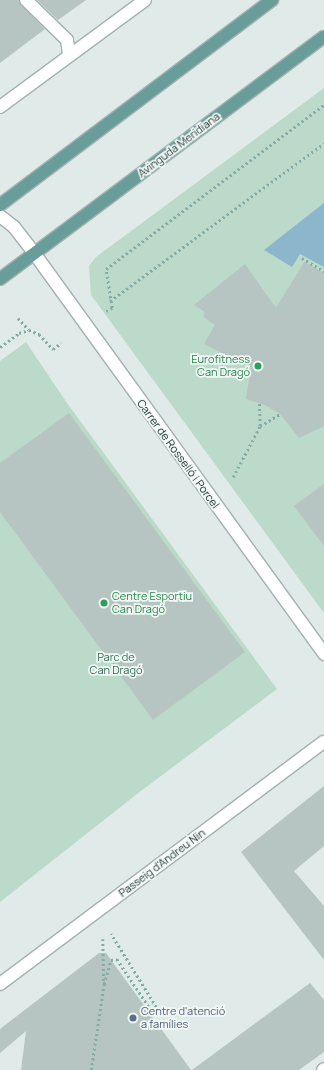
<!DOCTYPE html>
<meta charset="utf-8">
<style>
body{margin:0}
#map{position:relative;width:324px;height:1070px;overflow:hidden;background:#e0eae8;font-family:Manrope,sans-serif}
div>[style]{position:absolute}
.green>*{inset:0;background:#bbdac9}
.water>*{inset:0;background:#8cb6cc}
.building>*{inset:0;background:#b6c5c1}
.path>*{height:2.5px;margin-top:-1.25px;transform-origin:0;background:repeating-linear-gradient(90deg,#83aca7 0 2px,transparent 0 5px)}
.roads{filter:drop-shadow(1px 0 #a3b1b0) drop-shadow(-1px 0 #a3b1b0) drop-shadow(0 1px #a3b1b0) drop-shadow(0 -1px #a3b1b0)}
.street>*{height:12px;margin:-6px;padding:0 6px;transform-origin:6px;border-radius:6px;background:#fff}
.primary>*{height:12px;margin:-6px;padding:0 6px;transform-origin:6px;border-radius:6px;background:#689d99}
.dots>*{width:11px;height:11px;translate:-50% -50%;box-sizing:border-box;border:2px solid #f1f7f5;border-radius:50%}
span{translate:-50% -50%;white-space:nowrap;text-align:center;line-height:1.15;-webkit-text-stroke:3.5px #f1f7f5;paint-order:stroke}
.street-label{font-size:11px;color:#223938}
.leisure-label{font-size:11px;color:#27864d}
.right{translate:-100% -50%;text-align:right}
.left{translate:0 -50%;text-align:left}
.park-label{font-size:11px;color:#2f6d53}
.service-label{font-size:11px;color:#4e5e75}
</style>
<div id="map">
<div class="green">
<div style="clip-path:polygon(324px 88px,324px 613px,91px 295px,89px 266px,96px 257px)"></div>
<div style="clip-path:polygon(26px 342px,67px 403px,277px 689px,137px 794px,0 902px,0 361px)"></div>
</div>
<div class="water">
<div style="clip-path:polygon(324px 203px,324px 267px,300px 254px,292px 267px,264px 250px)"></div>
</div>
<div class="building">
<div style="clip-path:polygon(0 0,19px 0,21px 5px,45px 29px,0 63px)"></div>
<div style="clip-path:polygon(37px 0,86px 0,58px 20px)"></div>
<div style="clip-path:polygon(304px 262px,324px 273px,324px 426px,299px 438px,280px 414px,265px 405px,246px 399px,251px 368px,204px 344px,215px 325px,203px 317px,205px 312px,194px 305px,245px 264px,276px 308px)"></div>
<div style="clip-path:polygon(69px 413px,245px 652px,153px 720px,0 512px,0 463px)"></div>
<div style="clip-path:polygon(324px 484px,324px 546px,294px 506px)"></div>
<div style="clip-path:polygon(324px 786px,324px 846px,294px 871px,324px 906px,324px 960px,241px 852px)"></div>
<div style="clip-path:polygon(99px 953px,106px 953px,191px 1070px,21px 1070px,26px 1031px,0 1053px,0 1029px)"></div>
<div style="clip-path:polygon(310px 983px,324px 1000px,324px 1052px,299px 1070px,192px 1070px)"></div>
</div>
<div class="path">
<div style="left:302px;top:258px;width:26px;rotate:31deg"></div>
<div style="left:110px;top:301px;width:266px;rotate:-36.4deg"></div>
<div style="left:106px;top:311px;width:7px;rotate:-27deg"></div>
<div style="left:112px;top:308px;width:39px;rotate:-99deg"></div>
<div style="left:106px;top:269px;width:273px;rotate:-37deg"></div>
<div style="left:18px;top:318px;width:16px;rotate:47deg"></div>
<div style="left:0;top:347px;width:24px;rotate:-36deg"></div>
<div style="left:19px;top:333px;width:10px;rotate:-17deg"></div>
<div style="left:29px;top:330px;width:11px;rotate:22deg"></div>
<div style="left:39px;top:334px;width:21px;rotate:47deg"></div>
<div style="left:53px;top:349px;width:10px;rotate:-37deg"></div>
<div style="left:260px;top:426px;width:23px;rotate:-31deg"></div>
<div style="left:233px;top:477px;width:58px;rotate:-62.1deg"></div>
<div style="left:260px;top:426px;width:24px;rotate:-92deg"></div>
<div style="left:103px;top:939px;width:43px;rotate:88.7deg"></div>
<div style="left:91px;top:1070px;width:87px;rotate:-81.4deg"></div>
<div style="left:104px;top:984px;width:25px;rotate:-74deg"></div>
<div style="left:111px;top:960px;width:6px;rotate:-9deg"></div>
<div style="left:117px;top:959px;width:61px;rotate:56.3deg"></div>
<div style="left:151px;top:1010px;width:6px;rotate:-31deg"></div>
<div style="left:156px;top:1007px;width:86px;rotate:-121.7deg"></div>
</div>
<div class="roads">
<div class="street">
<div style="left:26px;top:0;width:57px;rotate:44.3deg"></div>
<div style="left:67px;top:40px;width:15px;rotate:82deg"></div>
<div style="left:0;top:107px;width:180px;rotate:-36.4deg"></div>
<div style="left:0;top:216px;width:18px;rotate:38deg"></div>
<div style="left:14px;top:227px;width:33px;rotate:52deg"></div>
<div style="left:34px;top:253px;width:495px;rotate:54.1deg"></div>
<div style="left:0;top:984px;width:404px;rotate:-36.8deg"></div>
<div style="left:323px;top:1070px;width:1px;rotate:-45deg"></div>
</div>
<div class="primary">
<div style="left:0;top:205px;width:341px;rotate:-37deg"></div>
<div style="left:0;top:279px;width:404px;rotate:-36.8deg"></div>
</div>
</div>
<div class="dots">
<div style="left:258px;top:366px;background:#2e9e5b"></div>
<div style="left:104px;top:603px;background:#2e9e5b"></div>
<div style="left:133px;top:1018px;background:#5c6f8a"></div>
</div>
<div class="street-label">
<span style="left:179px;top:145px;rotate:-37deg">Avinguda Meridiana</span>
<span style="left:178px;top:454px;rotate:54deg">Carrer de Rosselló i Porcel</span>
<span style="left:162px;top:863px;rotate:-37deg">Passeig d'Andreu Nin</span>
</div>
<div class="leisure-label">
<span class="right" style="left:250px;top:366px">Eurofitness<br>Can Dragó</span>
<span class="left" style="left:112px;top:603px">Centre Esportiu<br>Can Dragó</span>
</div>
<div class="park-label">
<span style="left:116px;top:664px">Parc de<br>Can Dragó</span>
</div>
<div class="service-label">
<span class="left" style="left:141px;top:1018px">Centre d'atenció<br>a famílies</span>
</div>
</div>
